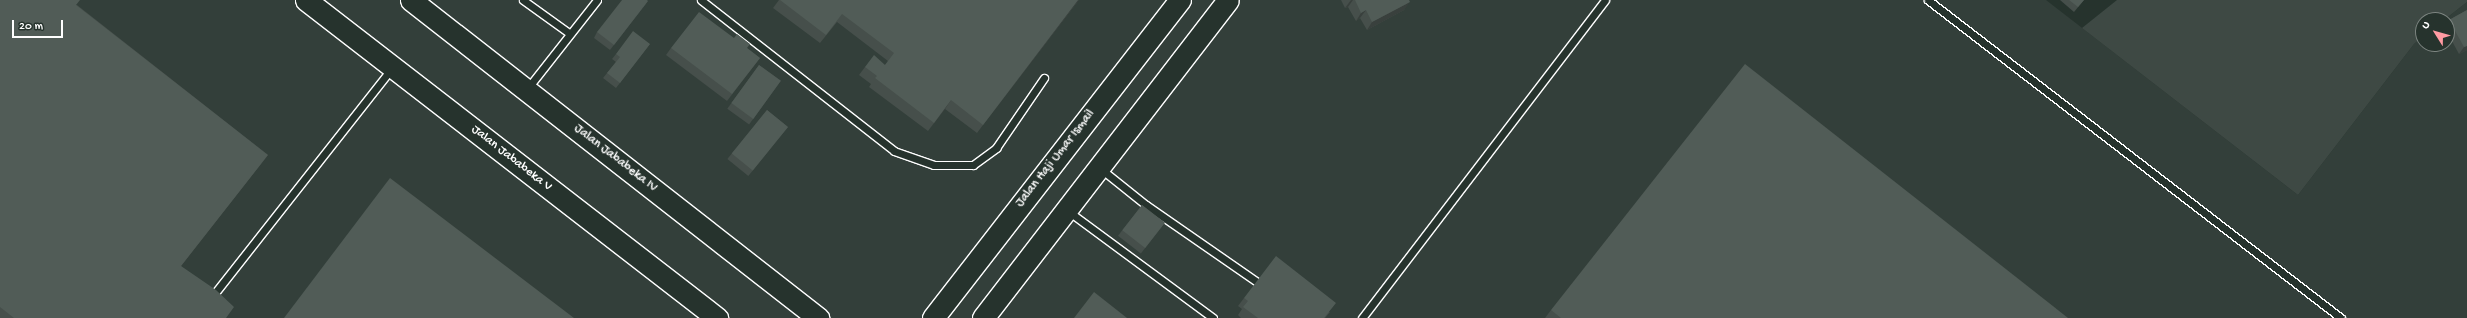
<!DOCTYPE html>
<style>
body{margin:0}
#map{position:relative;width:2467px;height:318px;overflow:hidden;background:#26332d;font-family:"Gochi Hand",sans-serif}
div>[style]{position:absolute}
.built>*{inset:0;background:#333f3a}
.green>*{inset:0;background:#3e4944}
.roads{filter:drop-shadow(1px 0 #fff) drop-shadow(-1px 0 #fff) drop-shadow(0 1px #fff) drop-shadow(0 -1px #fff)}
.lane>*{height:7px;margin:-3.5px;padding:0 3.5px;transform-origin:3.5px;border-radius:3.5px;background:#26332d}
.secondary>*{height:21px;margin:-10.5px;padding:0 10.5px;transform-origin:10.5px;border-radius:10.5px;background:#26332d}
.wall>*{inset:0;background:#464f4b;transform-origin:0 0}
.shaded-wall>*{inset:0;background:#39403d;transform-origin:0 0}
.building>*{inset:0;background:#515c57;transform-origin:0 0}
span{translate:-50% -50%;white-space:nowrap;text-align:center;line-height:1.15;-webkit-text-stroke:3px #26332d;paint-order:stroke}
.street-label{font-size:13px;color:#fff}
.north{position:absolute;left:2415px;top:12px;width:40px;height:40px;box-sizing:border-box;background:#26332d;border:1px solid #7d8581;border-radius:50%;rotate:307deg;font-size:11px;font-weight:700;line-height:16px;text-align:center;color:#fff}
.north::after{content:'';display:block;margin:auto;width:14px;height:18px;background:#ff9aa2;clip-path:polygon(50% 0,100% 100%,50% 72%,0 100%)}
.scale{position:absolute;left:12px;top:20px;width:51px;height:18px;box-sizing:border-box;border:2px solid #fff;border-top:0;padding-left:5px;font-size:12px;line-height:14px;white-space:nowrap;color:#fff;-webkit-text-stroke:3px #26332d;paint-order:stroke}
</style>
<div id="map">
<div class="built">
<div style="clip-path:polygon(0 0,2046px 0,2298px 195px,2414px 44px,2423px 36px,2423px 44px,2447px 44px,2447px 20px,2444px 20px,2467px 2px,2467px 318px,0 318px)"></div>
</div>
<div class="green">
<div style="clip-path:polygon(2117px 0,2467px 0,2467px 2px,2444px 20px,2423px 20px,2423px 36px,2414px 44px,2298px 195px,2082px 28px)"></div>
</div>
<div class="roads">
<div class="lane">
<div style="left:523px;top:0;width:57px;rotate:35.7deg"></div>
<div style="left:701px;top:0;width:245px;rotate:38deg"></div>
<div style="left:894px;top:151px;width:42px;rotate:19.3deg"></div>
<div style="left:934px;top:165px;width:39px"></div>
<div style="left:973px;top:165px;width:29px;rotate:-36deg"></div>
<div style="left:996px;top:148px;width:85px;rotate:-55.6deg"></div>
<div style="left:1928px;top:0;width:521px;rotate:37.6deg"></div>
<div style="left:527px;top:89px;width:113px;rotate:-51.8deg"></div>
<div style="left:1101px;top:169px;width:58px;rotate:38.7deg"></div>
<div style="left:1146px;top:205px;width:135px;rotate:34.7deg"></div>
<div style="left:1068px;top:211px;width:180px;rotate:36.4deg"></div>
<div style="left:211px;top:298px;width:291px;rotate:-51.8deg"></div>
<div style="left:1362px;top:318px;width:400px;rotate:-52.6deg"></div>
</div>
<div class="secondary">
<div style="left:306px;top:0;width:520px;rotate:37.73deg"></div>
<div style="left:411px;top:0;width:517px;rotate:38deg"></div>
<div style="left:933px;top:318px;width:403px;rotate:-52.2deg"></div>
<div style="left:983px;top:318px;width:401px;rotate:-52.4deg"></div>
</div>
</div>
<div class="wall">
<div style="clip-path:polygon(0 0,77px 5px,268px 155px,181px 266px,226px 318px,0 318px)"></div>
<div style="clip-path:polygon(779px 0,1079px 0,977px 133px,945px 109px,928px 131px,869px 87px,871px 84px,859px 75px,865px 67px,885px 65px,888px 61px,837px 22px,820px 43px,773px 8px)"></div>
<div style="clip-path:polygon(1341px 0,1409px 0,1404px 10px,1367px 30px,1360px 18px,1356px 21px,1348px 7px,1345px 8px)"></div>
<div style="clip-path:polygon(2060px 0,2084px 0,2074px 12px)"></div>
<div style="clip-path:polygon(648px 1px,610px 50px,594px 38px,597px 32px)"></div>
<div style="clip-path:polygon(2467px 10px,2467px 50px,2459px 54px,2447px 32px,2447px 23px,2449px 20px)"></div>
<div style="clip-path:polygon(650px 44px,616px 88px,603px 78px,616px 62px,612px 59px,616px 54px)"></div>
<div style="clip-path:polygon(671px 48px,747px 48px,760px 58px,727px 101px,666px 55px)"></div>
<div style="left:759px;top:65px;width:27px;height:54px;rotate:36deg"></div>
<div style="left:767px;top:110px;width:27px;height:63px;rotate:39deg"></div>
<div style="left:1142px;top:205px;width:29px;height:39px;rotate:38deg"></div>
<div style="clip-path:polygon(1244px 298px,1330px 312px,1325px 318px,1241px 318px,1238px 315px,1242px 309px,1238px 306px)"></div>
<div style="clip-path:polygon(1551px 310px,2068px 318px,1545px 318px)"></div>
</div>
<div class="shaded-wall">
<div style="clip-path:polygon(1078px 0,1079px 0,977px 133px,983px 125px)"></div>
<div style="clip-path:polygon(1351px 0,1353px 0,1348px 7px,1345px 8px)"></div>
<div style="clip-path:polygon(1410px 2px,1404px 10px,1367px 30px,1372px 22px)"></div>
<div style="clip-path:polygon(1366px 10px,1360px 18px,1356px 21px,1361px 13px)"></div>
<div style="clip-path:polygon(2467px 46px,2467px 50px,2459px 54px,2464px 47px)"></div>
<div style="clip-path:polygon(951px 100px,945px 109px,928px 131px,934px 123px)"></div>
<div style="left:268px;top:155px;width:10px;height:141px;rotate:127deg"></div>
</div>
<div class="building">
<div style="clip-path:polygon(0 0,80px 0,76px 5px,268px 155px,181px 266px,216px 290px,234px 307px,226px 318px,14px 318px,0 307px)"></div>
<div style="clip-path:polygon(622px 0,647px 0,648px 1px,614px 45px,597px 32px)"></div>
<div style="clip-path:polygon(780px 0,1078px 0,983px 125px,951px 100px,934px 123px,875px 78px,877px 76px,865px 67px,874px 55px,885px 65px,894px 53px,842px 14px,826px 35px)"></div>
<div style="clip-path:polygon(1355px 0,1409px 0,1410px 2px,1372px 22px,1366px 10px,1361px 13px)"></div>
<div style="clip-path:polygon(2069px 0,2084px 0,2078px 7px)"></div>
<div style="clip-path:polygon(2467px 10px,2467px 46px,2464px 47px,2449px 20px)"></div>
<div style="clip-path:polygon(699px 12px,734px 38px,737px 34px,750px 44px,747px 48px,760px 58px,732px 94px,671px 48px)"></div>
<div style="clip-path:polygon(633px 31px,650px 44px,620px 83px,607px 73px,620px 57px,616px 54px)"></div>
<div style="clip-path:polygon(1745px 64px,2068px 318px,1561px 318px,1551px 310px)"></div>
<div style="left:759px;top:65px;width:27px;height:47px;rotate:36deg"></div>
<div style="left:767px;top:110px;width:27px;height:56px;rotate:39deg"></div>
<div style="clip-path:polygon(390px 178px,574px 318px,284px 318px)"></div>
<div style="left:1142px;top:205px;width:29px;height:32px;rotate:38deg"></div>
<div style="clip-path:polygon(1276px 256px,1336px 303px,1324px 318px,1258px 318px,1243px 307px,1248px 301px,1244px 298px)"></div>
<div style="clip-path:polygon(1094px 292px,1127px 318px,1074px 318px)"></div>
</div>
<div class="street-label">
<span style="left:511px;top:159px;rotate:38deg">Jalan Jababeka V</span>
<span style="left:615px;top:159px;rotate:38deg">Jalan Jababeka IV</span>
<span style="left:1056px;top:159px;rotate:-52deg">Jalan Haji Umar Ismail</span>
</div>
<div class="north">U</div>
<div class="scale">20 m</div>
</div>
